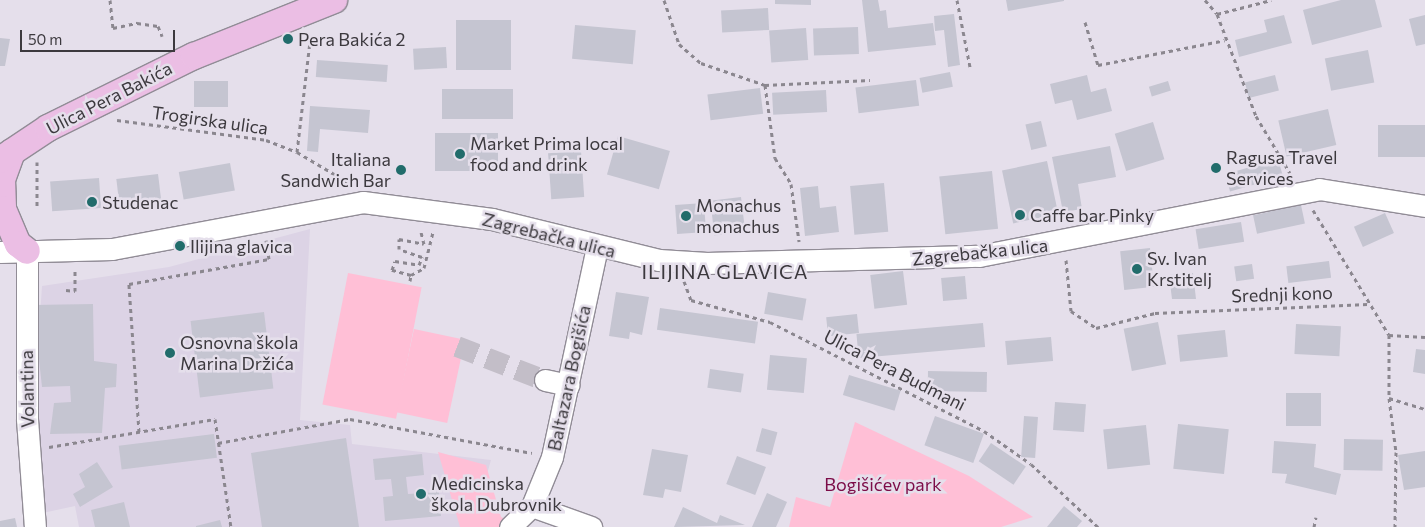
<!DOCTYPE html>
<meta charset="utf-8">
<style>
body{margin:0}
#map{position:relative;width:1425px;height:527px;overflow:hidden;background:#e5dfeb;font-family:Commissioner,sans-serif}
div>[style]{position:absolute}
.built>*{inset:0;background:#dcd3e5}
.green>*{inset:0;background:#ffbfd6;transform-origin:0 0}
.building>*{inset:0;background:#c5c5d1;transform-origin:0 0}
.minor-tunnel>*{height:21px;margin-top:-10.5px;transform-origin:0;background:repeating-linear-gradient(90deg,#c3bec8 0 21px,transparent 0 32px)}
.path>*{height:3px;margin-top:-1.5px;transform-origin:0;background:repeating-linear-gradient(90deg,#8b878f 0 4px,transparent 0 8px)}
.roads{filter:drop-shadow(1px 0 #918c96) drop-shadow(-1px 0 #918c96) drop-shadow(0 1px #918c96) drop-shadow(0 -1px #918c96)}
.minor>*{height:21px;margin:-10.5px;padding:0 10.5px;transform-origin:10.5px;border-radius:10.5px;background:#fff}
.major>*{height:26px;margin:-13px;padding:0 13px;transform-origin:13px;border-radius:13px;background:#ebbee4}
.dots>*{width:14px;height:14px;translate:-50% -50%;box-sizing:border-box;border:2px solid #e5dfeb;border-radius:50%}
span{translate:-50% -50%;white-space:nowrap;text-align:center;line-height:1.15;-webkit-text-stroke:5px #e5dfeb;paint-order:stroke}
.poi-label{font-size:18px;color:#3c393e}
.left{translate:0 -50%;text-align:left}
.right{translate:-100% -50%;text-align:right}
.street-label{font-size:18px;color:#3c393e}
.park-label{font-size:18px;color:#7c0c48}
.quarter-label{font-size:20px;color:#3c393e;letter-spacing:1px}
.scale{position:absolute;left:20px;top:30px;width:155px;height:22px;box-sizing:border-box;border:2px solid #3c393e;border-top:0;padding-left:6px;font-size:15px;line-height:18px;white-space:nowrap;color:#3c393e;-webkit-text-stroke:4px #e5dfeb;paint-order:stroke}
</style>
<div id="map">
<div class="built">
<div style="clip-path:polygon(310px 229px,300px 420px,350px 425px,352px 444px,491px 460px,472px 527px,79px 527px,75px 506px,38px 514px,33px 420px,42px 286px,169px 267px)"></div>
</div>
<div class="green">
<div style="left:348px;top:273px;width:75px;height:134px;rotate:11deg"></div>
<div style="left:414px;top:329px;width:52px;height:85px;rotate:12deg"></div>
<div style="clip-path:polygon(855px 422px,969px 476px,1033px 517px,1001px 527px,789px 527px,796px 497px,830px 507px)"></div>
<div style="clip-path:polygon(438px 452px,486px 465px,501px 517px,522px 527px,460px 527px)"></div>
</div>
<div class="building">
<div style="clip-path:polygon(775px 0,811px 0,811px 5px,775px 4px)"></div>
<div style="clip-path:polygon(862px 0,878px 0,880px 11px,886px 10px,888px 28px,933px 23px,936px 45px,868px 52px)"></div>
<div style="clip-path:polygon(1006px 0,1064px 0,1064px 1px,1008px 11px)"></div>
<div style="clip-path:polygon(1341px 0,1375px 0,1382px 27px,1312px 45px,1303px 10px)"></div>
<div style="left:768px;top:8px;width:22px;height:47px;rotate:87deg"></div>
<div style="clip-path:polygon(954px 14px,960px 65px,948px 67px,944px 30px,935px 31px,934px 16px)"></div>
<div style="clip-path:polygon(1284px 15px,1292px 43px,1239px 57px,1235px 40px,1267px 32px,1264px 20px)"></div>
<div style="clip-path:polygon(1425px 15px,1425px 44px,1416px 46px,1409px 19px)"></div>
<div style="left:511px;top:20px;width:50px;height:55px;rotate:90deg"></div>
<div style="left:575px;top:25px;width:61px;height:34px;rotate:5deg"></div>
<div style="left:858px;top:27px;width:27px;height:45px;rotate:88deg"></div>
<div style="left:806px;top:28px;width:32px;height:37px;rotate:86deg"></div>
<div style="clip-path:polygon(0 38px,10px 39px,5px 66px,0 66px)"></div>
<div style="left:446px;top:47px;width:21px;height:33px;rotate:87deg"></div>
<div style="left:1368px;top:50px;width:33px;height:44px;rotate:79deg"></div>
<div style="left:317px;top:60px;width:71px;height:17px;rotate:4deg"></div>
<div style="left:950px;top:72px;width:15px;height:31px;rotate:79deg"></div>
<div style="clip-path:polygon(1087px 75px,1091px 92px,1106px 88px,1112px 111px,1077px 120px,1072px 100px,1055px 104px,1050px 84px)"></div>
<div style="left:1275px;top:75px;width:16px;height:31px;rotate:76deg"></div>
<div style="left:916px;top:80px;width:26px;height:61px;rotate:83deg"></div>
<div style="left:194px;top:81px;width:34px;height:26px"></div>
<div style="left:1168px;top:81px;width:10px;height:20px;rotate:73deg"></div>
<div style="left:760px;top:88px;width:26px;height:53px;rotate:83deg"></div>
<div style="left:442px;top:89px;width:71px;height:30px"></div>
<div style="left:826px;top:90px;width:22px;height:54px;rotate:87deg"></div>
<div style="clip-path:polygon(310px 106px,370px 110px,368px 133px,320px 129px,318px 152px,307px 151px)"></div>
<div style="left:1328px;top:109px;width:37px;height:51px;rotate:77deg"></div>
<div style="left:1041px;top:121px;width:26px;height:16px;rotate:77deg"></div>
<div style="left:1153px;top:122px;width:39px;height:40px;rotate:73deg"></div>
<div style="left:1425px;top:125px;width:32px;height:47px;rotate:90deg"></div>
<div style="left:435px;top:133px;width:63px;height:38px"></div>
<div style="left:618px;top:136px;width:54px;height:40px;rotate:16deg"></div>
<div style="clip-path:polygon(1110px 146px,1116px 177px,1078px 184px,1082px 209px,1063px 212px,1052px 157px)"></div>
<div style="left:581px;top:151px;width:46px;height:33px;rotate:86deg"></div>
<div style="left:1278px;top:159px;width:18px;height:55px;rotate:74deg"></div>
<div style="left:1047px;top:161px;width:54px;height:46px;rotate:78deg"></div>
<div style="left:230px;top:163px;width:28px;height:52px;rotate:80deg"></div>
<div style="left:992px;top:171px;width:58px;height:53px;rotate:84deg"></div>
<div style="left:158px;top:174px;width:32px;height:42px;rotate:83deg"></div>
<div style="left:99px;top:178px;width:30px;height:49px;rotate:86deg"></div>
<div style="left:884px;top:183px;width:49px;height:34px;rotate:85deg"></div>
<div style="clip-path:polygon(818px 186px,820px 208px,836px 206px,839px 232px,805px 236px,800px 188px)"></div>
<div style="left:741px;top:197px;width:35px;height:31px;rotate:83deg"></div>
<div style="left:704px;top:203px;width:29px;height:29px;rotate:86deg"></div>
<div style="left:1301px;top:205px;width:19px;height:49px;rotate:78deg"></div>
<div style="left:1385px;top:213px;width:22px;height:34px;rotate:66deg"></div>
<div style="left:1241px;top:222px;width:20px;height:46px;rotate:81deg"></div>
<div style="left:1150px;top:248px;width:39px;height:30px;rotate:84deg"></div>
<div style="left:1329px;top:261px;width:17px;height:43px;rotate:83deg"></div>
<div style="left:1252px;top:264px;width:15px;height:18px;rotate:82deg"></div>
<div style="left:903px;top:271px;width:34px;height:33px;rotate:83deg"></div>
<div style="clip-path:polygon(1193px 273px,1196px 299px,1172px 299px,1169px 275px)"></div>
<div style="left:965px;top:276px;width:23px;height:24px;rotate:85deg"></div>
<div style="clip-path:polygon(616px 292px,649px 297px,642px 335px,630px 332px,629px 339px,609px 336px)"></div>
<div style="left:768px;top:292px;width:39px;height:22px;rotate:10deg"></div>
<div style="clip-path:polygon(93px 304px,94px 361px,117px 364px,116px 387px,105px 388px,102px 433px,50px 434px,54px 403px,71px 402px,70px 386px,42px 387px,33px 305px)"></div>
<div style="left:660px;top:308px;width:99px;height:22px;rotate:8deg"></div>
<div style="left:264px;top:312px;width:77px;height:74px;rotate:83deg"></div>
<div style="left:857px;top:314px;width:19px;height:31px;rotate:84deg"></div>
<div style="left:1158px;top:322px;width:43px;height:35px;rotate:79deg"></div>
<div style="left:983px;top:323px;width:24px;height:127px;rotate:85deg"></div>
<div style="left:1296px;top:324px;width:45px;height:30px;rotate:3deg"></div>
<div style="left:1225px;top:330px;width:27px;height:48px;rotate:84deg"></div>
<div style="left:1051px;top:337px;width:24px;height:46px;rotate:85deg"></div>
<div style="clip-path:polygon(1416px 349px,1425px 350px,1425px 374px,1413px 372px)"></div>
<div style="left:770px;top:355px;width:37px;height:35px;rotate:5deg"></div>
<div style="left:710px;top:369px;width:34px;height:19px;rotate:8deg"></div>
<div style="left:928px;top:371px;width:59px;height:20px;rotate:1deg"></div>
<div style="left:849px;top:375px;width:54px;height:21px;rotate:17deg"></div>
<div style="left:1286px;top:393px;width:35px;height:33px"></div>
<div style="left:1055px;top:402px;width:31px;height:28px;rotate:4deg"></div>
<div style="left:935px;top:416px;width:52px;height:31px;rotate:20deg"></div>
<div style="left:1024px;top:416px;width:14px;height:41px;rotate:4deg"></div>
<div style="left:1178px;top:424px;width:51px;height:45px;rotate:6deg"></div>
<div style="left:1146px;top:425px;width:40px;height:43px;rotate:84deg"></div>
<div style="left:762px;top:428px;width:16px;height:24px;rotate:15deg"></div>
<div style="left:214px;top:434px;width:24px;height:96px;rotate:83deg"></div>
<div style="clip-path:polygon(346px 438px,359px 527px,262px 527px,251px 453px)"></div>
<div style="left:1344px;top:439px;width:39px;height:31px;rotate:1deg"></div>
<div style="clip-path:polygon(1274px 441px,1316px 444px,1314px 467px,1341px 474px,1336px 495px,1285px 483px,1287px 474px,1272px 473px)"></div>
<div style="left:991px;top:443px;width:42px;height:22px;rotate:34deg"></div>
<div style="clip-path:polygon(652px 449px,688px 455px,681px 492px,665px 489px,663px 498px,643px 495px)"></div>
<div style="clip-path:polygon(1425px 451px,1425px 487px,1404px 490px,1398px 455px)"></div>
<div style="clip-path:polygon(422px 454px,424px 475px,406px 477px,408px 494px,439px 492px,441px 516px,385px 521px,383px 497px,393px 496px,391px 479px,375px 480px,373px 459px)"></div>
<div style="left:737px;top:456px;width:31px;height:30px;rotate:21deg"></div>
<div style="clip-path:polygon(97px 462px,113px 487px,80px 507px,73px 494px,85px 487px,79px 474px)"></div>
<div style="clip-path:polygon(767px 493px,787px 502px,776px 527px,752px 527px)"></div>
<div style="clip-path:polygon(124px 502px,130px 527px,95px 527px,91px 510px)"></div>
<div style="clip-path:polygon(1064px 506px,1082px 521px,1077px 527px,1047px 527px)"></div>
<div style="clip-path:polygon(683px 507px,717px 523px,720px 515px,745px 525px,674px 527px)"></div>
<div style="clip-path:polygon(15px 518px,17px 527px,0 527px,0 521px)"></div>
<div style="clip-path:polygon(220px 520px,222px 527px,196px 527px,196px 526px)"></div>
</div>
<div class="minor-tunnel">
<div style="left:457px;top:346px;width:94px;rotate:21.1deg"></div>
</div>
<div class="path">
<div style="left:110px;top:0;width:28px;rotate:84deg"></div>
<div style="left:113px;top:28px;width:25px;rotate:-12deg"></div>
<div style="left:137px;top:23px;width:21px;rotate:8deg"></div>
<div style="left:158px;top:26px;width:11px;rotate:68deg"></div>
<div style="left:664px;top:0;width:46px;rotate:71.2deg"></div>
<div style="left:679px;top:44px;width:29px;rotate:41deg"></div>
<div style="left:701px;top:63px;width:68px;rotate:19deg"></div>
<div style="left:765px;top:85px;width:105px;rotate:-2.7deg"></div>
<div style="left:957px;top:0;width:68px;rotate:79deg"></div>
<div style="left:1205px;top:0;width:18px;rotate:49deg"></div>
<div style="left:1217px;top:14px;width:109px;rotate:69.1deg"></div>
<div style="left:1256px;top:116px;width:66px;rotate:59.2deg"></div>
<div style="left:1217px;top:14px;width:56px;rotate:-14.5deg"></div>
<div style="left:1085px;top:22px;width:45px;rotate:73.2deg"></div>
<div style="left:1098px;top:65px;width:129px;rotate:-11.1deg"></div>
<div style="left:765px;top:85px;width:74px;rotate:82.2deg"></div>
<div style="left:775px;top:158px;width:31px;rotate:58deg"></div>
<div style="left:791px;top:184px;width:58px;rotate:82deg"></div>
<div style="left:117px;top:120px;width:150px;rotate:7.6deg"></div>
<div style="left:266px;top:140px;width:33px;rotate:21deg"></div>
<div style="left:297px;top:152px;width:63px;rotate:30.7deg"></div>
<div style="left:297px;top:152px;width:120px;rotate:-83.3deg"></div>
<div style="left:37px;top:162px;width:47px;rotate:90deg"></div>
<div style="left:1313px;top:210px;width:146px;rotate:58.7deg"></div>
<div style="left:1389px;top:335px;width:36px;rotate:3deg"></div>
<div style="left:1066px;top:260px;width:51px;rotate:84.4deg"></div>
<div style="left:1071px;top:311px;width:30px;rotate:34deg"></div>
<div style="left:1096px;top:328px;width:61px;rotate:-14.3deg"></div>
<div style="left:1155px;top:313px;width:213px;rotate:-2.4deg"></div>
<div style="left:411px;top:275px;width:15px;rotate:-28deg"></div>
<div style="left:424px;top:268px;width:37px;rotate:-76deg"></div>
<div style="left:410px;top:281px;width:6px;rotate:-81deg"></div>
<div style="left:411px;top:275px;width:20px;rotate:-165deg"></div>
<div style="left:392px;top:270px;width:9px;rotate:-72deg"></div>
<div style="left:395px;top:261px;width:24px;rotate:9deg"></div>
<div style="left:419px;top:265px;width:9px;rotate:-69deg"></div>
<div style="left:422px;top:257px;width:24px;rotate:-161deg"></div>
<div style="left:399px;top:249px;width:10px;rotate:-90deg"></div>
<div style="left:399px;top:239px;width:25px;rotate:11deg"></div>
<div style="left:424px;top:244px;width:12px;rotate:-104deg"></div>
<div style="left:684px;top:281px;width:20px;rotate:70deg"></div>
<div style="left:691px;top:300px;width:82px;rotate:15.6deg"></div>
<div style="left:770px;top:322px;width:240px;rotate:27deg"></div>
<div style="left:984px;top:431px;width:57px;rotate:35.1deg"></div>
<div style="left:1031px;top:464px;width:92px;rotate:43.2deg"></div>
<div style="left:66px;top:290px;width:9px;rotate:6deg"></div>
<div style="left:75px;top:291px;width:20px;rotate:-90deg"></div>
<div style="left:1389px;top:335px;width:63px;rotate:90deg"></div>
<div style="left:1389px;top:398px;width:54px;rotate:82.6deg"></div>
<div style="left:1396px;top:452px;width:75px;rotate:90.8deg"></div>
<div style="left:1389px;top:398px;width:38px;rotate:17deg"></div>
<div style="left:139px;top:432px;width:148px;rotate:-93.9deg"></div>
<div style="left:129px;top:284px;width:142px;rotate:-10.1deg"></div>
<div style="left:269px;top:259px;width:19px;rotate:-99deg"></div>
<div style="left:218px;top:443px;width:134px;rotate:-10.3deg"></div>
<div style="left:350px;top:419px;width:185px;rotate:10.6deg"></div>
<div style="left:49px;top:447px;width:168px;rotate:-9.6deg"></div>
<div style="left:215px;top:419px;width:109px;rotate:81.6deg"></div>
<div style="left:1314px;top:527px;width:10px;rotate:-79deg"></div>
</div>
<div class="roads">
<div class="minor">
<div style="left:27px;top:251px;width:168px;rotate:90deg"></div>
<div style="left:27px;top:419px;width:108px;rotate:85.8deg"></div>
<div style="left:0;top:252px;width:112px;rotate:-1.5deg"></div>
<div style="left:112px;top:249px;width:255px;rotate:-10.6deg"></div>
<div style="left:363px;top:202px;width:130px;rotate:7.5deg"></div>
<div style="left:492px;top:219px;width:172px;rotate:13.8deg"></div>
<div style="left:659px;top:260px;width:48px;rotate:3.6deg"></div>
<div style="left:707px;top:263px;width:272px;rotate:-1.5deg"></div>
<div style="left:979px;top:256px;width:347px;rotate:-11.1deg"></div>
<div style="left:1319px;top:189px;width:107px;rotate:9.1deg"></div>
<div style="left:545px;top:380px;width:24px;rotate:12deg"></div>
<div style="left:532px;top:506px;width:63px;rotate:19.6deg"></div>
<div style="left:510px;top:527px;width:30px;rotate:-44deg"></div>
<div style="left:532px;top:506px;width:53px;rotate:-67.8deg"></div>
<div style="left:552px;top:457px;width:215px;rotate:-77.9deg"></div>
</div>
<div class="major">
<div style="left:12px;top:152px;width:29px;rotate:110deg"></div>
<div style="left:2px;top:179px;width:30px;rotate:88deg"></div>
<div style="left:3px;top:209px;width:38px;rotate:67deg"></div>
<div style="left:18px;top:244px;width:11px;rotate:38deg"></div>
<div style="left:0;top:160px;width:58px;rotate:-33.7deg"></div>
<div style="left:48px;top:128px;width:163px;rotate:-26.3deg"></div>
<div style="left:194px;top:56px;width:151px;rotate:-21.8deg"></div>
</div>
</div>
<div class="dots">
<div style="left:288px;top:39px;background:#216c6b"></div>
<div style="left:460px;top:154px;background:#216c6b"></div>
<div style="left:1216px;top:168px;background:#216c6b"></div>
<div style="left:401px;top:170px;background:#216c6b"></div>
<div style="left:92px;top:202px;background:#216c6b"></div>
<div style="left:1020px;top:215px;background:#216c6b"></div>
<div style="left:686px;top:216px;background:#216c6b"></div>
<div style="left:180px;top:246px;background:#216c6b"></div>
<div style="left:1137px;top:269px;background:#216c6b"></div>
<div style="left:170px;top:353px;background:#216c6b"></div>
<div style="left:421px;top:494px;background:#216c6b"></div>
</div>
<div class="poi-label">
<span class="left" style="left:298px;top:39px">Pera Bakića 2</span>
<span class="left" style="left:470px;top:154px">Market Prima local<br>food and drink</span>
<span class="left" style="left:1226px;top:168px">Ragusa Travel<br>Services</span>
<span class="right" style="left:391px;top:170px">Italiana<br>Sandwich Bar</span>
<span class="left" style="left:102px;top:202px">Studenac</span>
<span class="left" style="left:696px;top:216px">Monachus<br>monachus</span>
<span class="left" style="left:1030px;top:215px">Caffe bar Pinky</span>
<span class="left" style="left:190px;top:246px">Ilijina glavica</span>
<span class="left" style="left:1147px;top:269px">Sv. Ivan<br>Krstitelj</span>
<span class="left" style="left:180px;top:353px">Osnovna škola<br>Marina Držića</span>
<span class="left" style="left:431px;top:494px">Medicinska<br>škola Dubrovnik</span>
</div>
<div class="street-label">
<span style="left:109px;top:98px;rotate:-27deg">Ulica Pera Bakića</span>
<span style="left:210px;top:120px;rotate:8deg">Trogirska ulica</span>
<span style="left:549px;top:235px;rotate:14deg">Zagrebačka ulica</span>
<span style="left:980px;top:252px;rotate:-6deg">Zagrebačka ulica</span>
<span style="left:1282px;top:294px;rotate:-2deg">Srednji kono</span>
<span style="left:895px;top:370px;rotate:27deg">Ulica Pera Budmani</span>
<span style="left:569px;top:378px;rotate:-78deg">Baltazara Bogišića</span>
<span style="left:27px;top:389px;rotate:-91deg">Volantina</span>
</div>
<div class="park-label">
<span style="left:883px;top:484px">Bogišićev park</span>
</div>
<div class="quarter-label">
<span style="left:725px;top:271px">ILIJINA GLAVICA</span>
</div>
<div class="scale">50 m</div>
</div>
